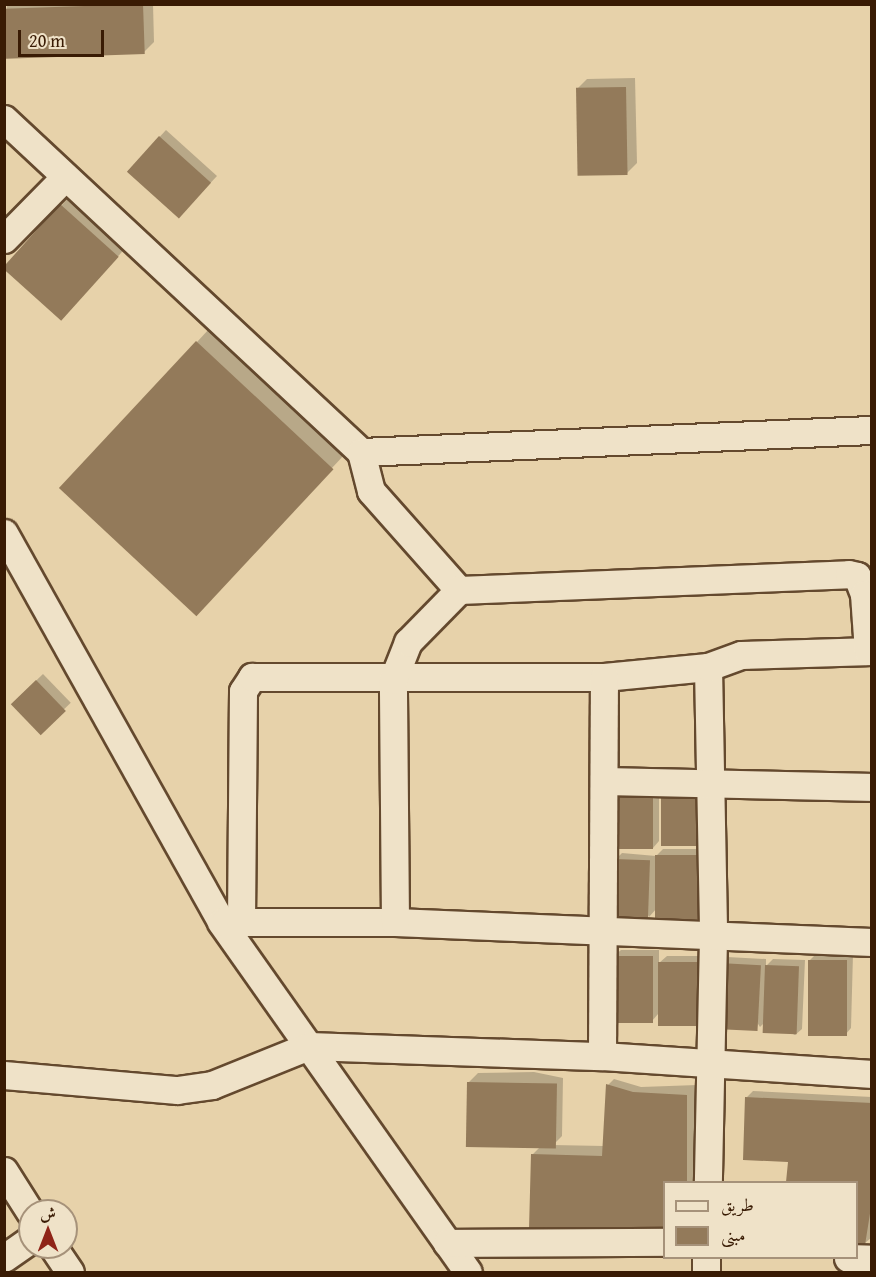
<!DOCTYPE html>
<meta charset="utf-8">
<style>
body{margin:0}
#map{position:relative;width:876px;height:1277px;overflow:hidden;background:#e7d2aa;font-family:"Gentium Book Plus",Amiri,serif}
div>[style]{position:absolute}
.shadow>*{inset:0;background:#0003;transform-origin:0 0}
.building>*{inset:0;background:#937a5a;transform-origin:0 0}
.roads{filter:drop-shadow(2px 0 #64492e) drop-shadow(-2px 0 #64492e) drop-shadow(0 2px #64492e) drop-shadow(0 -2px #64492e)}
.street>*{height:27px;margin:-13.5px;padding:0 13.5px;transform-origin:13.5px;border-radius:13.5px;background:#efe2c8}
span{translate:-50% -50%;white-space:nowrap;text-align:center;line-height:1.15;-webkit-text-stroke:4.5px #efe2c8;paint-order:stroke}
.frame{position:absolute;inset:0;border:6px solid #391b04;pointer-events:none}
.legend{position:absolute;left:663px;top:1181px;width:195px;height:78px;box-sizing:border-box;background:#efe2c8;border:2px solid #a6927a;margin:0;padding:8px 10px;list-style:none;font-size:18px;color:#391b04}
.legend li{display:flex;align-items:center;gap:12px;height:30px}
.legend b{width:30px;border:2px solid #a6927a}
.north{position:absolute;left:18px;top:1199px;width:60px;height:60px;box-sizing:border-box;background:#efe2c8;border:2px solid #a6927a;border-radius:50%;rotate:0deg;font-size:16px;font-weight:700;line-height:24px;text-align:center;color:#391b04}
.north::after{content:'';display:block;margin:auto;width:21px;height:27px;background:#8f2418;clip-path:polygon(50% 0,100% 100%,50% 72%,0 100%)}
.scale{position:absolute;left:18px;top:30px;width:86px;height:27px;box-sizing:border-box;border:3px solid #391b04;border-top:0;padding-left:8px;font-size:18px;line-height:21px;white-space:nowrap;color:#391b04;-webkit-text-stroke:4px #efe2c8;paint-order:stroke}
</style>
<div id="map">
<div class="shadow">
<div style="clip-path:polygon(7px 4px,153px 4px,154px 42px,144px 52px,5px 55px)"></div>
<div style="clip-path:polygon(635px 78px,637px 163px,627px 173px,577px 89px,587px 79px)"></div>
<div style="clip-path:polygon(166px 130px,217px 176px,185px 210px,128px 171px)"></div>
<div style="left:71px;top:195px;width:76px;height:98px;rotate:42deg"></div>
<div style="clip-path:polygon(209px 329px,345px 454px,209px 600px,197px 342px)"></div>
<div style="left:43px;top:674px;width:40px;height:43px;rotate:46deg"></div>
<div style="clip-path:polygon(659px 787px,659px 841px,653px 848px,617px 794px)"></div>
<div style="clip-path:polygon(663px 849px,709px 849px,649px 917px,616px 859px,622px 853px,656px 856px)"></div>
<div style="clip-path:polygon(621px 950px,659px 950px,659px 963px,667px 956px,708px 956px,652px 1021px,614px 956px)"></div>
<div style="clip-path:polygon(816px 954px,853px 954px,851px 1028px,845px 1035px,810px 960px)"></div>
<div style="clip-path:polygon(727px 957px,766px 959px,766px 966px,773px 959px,805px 960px,802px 1029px,795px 1035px,766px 1021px,760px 1027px,720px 964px)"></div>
<div style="clip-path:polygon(534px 1072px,563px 1078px,562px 1136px,553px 1145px,604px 1146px,608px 1085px,614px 1079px,641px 1087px,697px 1085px,695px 1182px,664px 1182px,664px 1226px,531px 1227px,533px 1154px,543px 1144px,469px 1146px,468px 1083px,478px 1073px)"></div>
<div style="clip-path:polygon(753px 1091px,872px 1097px,872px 1237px,865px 1243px,856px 1182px,787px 1182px,789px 1161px,747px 1097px)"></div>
</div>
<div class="building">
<div style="left:143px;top:4px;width:50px;height:139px;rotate:88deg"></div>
<div style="left:626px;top:87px;width:88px;height:50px;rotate:89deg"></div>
<div style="left:159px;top:136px;width:70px;height:48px;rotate:42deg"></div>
<div style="left:60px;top:204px;width:79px;height:86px;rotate:42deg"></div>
<div style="left:196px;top:341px;width:188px;height:201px;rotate:43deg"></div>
<div style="left:36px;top:680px;width:43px;height:35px;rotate:46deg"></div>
<div style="left:653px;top:793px;width:56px;height:37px;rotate:90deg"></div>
<div style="left:661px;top:794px;width:38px;height:52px"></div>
<div style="left:655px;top:855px;width:48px;height:64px"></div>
<div style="left:614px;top:859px;width:36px;height:59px;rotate:2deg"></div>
<div style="left:612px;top:956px;width:41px;height:67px"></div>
<div style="left:808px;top:960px;width:39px;height:76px"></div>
<div style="left:658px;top:962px;width:44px;height:64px"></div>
<div style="left:719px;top:963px;width:42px;height:66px;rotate:3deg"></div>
<div style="left:765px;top:965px;width:34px;height:68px;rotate:2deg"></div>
<div style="left:467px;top:1082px;width:90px;height:65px;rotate:1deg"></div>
<div style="clip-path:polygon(606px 1084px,633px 1092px,687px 1095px,687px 1182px,664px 1182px,664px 1229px,529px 1229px,531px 1154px,602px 1156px)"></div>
<div style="clip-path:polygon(745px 1097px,872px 1103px,872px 1201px,865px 1245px,856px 1244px,856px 1182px,786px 1182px,788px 1162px,743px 1160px)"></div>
</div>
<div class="roads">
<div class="street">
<div style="left:4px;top:119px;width:488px;rotate:43deg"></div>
<div style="left:361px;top:452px;width:40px;rotate:75.6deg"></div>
<div style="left:371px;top:491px;width:132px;rotate:48.4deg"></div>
<div style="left:4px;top:239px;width:87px;rotate:-45.5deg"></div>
<div style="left:361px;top:452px;width:511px;rotate:-2.47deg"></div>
<div style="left:4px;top:533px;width:445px;rotate:60.8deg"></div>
<div style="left:221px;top:922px;width:428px;rotate:54.8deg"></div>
<div style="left:708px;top:667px;width:270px;rotate:88.9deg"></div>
<div style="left:713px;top:937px;width:245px;rotate:91.2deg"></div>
<div style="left:607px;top:781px;width:265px;rotate:1.3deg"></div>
<div style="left:241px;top:921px;width:230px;rotate:-89.5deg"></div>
<div style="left:243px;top:691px;width:17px;rotate:-57deg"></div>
<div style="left:252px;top:677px;width:352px"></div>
<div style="left:604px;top:677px;width:104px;rotate:-5.5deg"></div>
<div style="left:708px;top:667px;width:35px;rotate:-20deg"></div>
<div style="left:741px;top:655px;width:131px;rotate:-1.7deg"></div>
<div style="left:225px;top:922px;width:170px"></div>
<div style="left:395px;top:922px;width:477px;rotate:2.4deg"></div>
<div style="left:395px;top:922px;width:242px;rotate:-90.5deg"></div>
<div style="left:393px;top:680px;width:41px;rotate:-68.5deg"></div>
<div style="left:408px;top:642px;width:73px;rotate:-45.6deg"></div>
<div style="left:459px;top:590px;width:390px;rotate:-2.3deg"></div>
<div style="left:849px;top:574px;width:8px;rotate:14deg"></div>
<div style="left:857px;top:576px;width:19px;rotate:69deg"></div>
<div style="left:864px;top:594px;width:57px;rotate:86deg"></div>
<div style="left:602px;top:1056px;width:379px;rotate:-89.7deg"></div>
<div style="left:4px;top:1075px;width:174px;rotate:5deg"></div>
<div style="left:177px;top:1090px;width:35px;rotate:-8deg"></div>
<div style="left:212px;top:1085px;width:105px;rotate:-21.9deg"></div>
<div style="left:309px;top:1046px;width:293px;rotate:2deg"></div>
<div style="left:602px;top:1056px;width:271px;rotate:3.8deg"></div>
<div style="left:4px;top:1171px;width:49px;rotate:57.6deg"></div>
<div style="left:447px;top:1243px;width:217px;rotate:-0.3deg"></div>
<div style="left:53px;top:1247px;width:30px;rotate:56deg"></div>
<div style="left:4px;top:1258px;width:32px;rotate:-35deg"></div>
<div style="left:848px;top:1258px;width:24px;rotate:2deg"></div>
<div style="left:706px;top:1272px;width:14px;rotate:-90deg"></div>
</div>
</div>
<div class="frame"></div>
<ul class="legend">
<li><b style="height:8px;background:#efe2c8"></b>طريق</li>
<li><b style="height:16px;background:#937a5a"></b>مبنى</li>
</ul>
<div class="north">ش</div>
<div class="scale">20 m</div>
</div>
